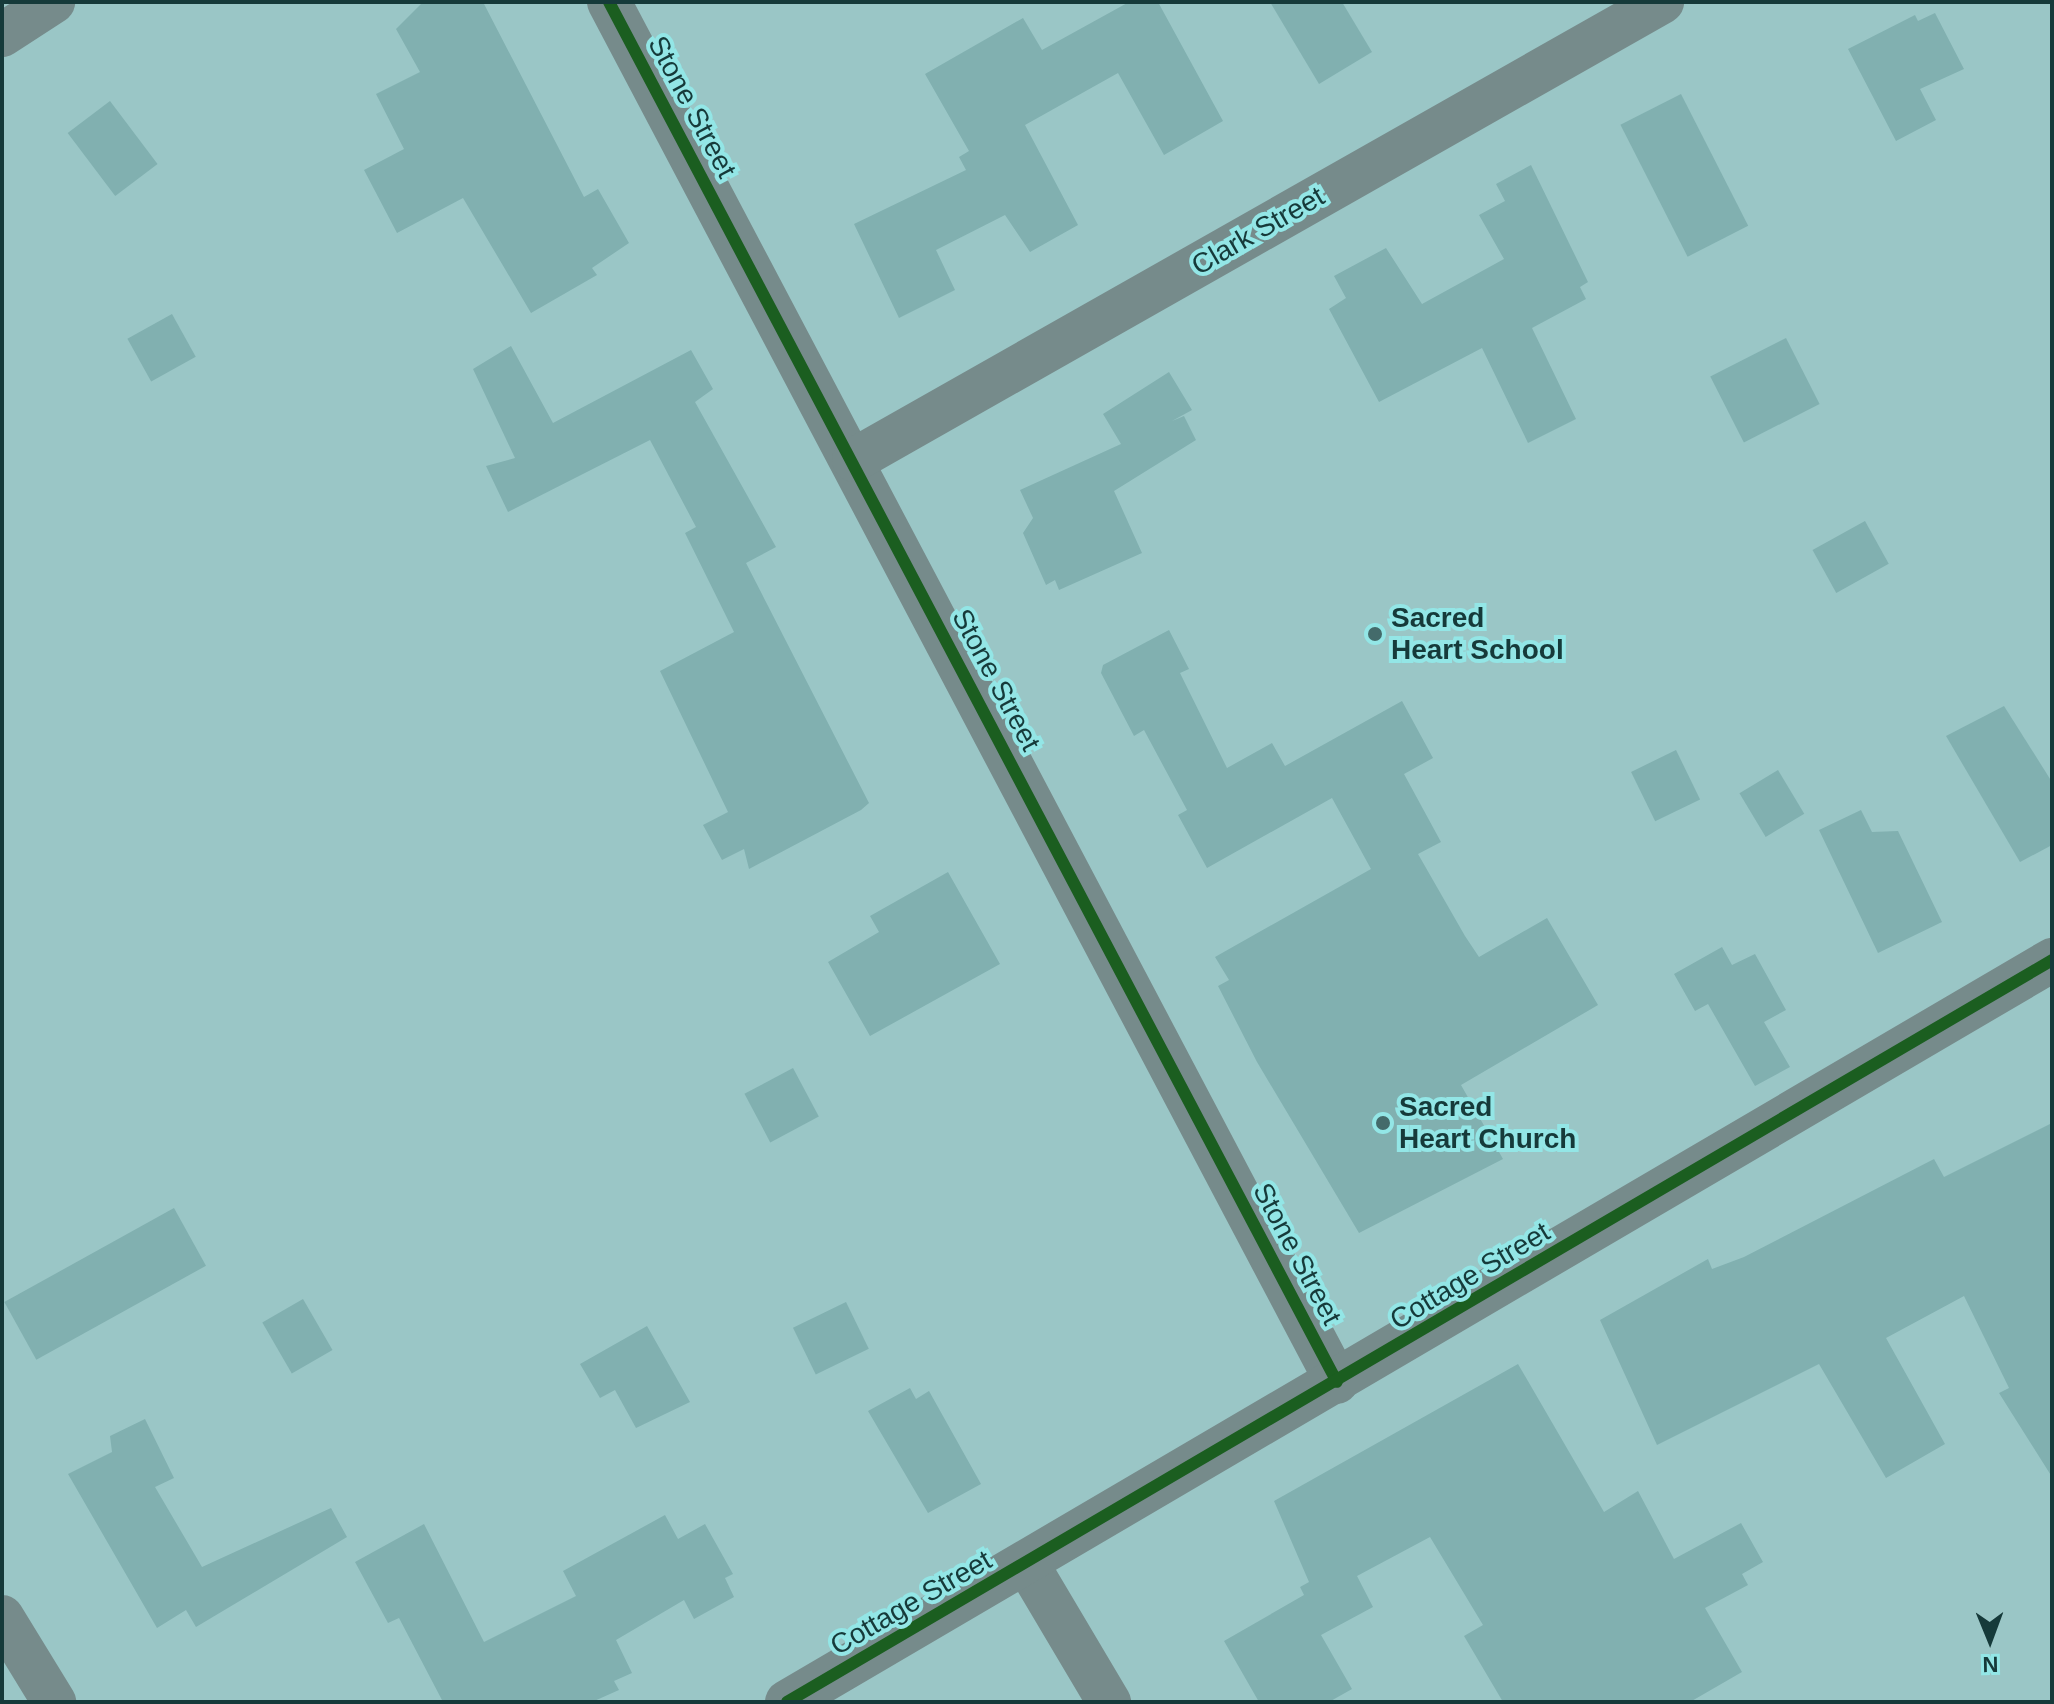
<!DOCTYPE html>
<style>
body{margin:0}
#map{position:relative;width:2054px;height:1704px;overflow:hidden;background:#9ac6c6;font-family:Helvetica,sans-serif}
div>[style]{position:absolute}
.building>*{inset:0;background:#81b0b0;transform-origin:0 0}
.minor>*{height:44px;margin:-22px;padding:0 22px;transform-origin:22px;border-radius:22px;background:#768b8b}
.cycleway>*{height:12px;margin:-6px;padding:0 6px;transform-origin:6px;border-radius:6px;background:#1b5e20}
.dots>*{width:22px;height:22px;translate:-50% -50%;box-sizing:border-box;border:4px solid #93e6e6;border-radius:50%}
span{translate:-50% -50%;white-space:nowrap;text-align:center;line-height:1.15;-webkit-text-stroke:8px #93e6e6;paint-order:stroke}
.street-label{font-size:28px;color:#163a3a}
.poi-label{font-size:28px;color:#163a3a;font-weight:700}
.left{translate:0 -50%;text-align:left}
.frame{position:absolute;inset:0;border:4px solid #163a3a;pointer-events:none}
.north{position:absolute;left:1950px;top:1600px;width:80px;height:80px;-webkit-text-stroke:6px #93e6e6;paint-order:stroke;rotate:179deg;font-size:22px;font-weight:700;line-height:32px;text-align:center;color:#163a3a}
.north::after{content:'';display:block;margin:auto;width:28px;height:36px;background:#163a3a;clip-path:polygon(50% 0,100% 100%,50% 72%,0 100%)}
</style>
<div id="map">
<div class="building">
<div style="clip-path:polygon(423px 2px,483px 2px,584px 197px,598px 189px,629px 243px,592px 268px,597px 275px,531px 313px,463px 198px,397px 233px,364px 170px,404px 149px,376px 94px,420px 72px,396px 29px)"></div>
<div style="clip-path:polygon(1129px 2px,1158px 2px,1223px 121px,1164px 155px,1118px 73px,1025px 125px,1078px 225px,1030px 252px,1005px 215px,936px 250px,955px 290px,899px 318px,854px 224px,966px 170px,959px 157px,969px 151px,925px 74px,1023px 18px,1042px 50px)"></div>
<div style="clip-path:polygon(1270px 2px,1342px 2px,1372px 52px,1319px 84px)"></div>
<div style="clip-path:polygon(1935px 13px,1964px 69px,1920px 89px,1936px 120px,1896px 141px,1848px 49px,1915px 15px,1918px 21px)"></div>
<div style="left:1681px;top:94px;width:148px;height:68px;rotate:63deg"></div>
<div style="left:110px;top:101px;width:79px;height:53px;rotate:53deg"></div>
<div style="clip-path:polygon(1531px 165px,1588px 282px,1580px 287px,1586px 299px,1532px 328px,1576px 419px,1528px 443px,1482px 348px,1379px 402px,1329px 309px,1346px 298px,1334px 276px,1386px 248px,1422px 304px,1504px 259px,1479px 215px,1505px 201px,1496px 184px)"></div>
<div style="left:172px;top:314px;width:49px;height:51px;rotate:61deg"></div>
<div style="left:1786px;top:338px;width:74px;height:85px;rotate:63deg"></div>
<div style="clip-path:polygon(511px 346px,553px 423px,691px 350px,713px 389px,695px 402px,776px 547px,746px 563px,869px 803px,861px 810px,749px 869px,744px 849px,722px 860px,703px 825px,728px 812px,660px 671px,734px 632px,685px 533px,696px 527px,650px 440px,508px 512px,486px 466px,515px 458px,473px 369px)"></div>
<div style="clip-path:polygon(1169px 372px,1192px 410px,1172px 421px,1184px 416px,1196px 440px,1114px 491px,1142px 553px,1059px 590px,1055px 580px,1046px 585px,1023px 533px,1033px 518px,1020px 490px,1121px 444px,1103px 414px)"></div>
<div style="left:1865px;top:521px;width:49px;height:60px;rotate:61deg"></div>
<div style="clip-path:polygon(1169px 630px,1189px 669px,1180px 673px,1227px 768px,1272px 743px,1285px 766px,1402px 701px,1433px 758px,1404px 774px,1441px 842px,1418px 854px,1465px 936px,1479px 957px,1547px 918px,1598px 1005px,1461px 1085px,1503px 1159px,1359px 1233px,1257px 1062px,1218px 986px,1229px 980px,1215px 957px,1371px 869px,1332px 798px,1207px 868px,1178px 815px,1187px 810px,1144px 730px,1134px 736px,1101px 673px,1103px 665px)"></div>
<div style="clip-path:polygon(2004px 706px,2052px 782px,2052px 845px,2020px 862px,1946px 736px)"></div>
<div style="left:1676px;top:750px;width:55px;height:50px;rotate:64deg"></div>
<div style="left:1778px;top:770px;width:51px;height:45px;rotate:59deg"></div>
<div style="clip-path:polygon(1861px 810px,1872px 832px,1898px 831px,1942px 922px,1878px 953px,1819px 830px)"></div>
<div style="clip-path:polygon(948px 872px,1000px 964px,870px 1036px,828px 962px,879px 932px,870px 916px)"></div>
<div style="clip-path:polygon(1722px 947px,1732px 965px,1755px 954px,1786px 1010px,1764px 1022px,1790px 1067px,1755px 1086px,1708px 1004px,1695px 1011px,1674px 974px)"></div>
<div style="left:793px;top:1068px;width:55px;height:55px;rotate:62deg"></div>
<div style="clip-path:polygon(2052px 1123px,2052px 1477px,1999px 1393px,2009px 1388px,1964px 1296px,1886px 1338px,1945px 1444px,1886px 1478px,1819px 1364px,1657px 1445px,1600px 1320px,1708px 1259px,1712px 1269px,1744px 1257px,1934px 1159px,1944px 1177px)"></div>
<div style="left:174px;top:1208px;width:66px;height:194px;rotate:61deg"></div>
<div style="left:303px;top:1299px;width:59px;height:47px;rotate:60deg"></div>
<div style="left:846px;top:1302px;width:52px;height:59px;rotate:64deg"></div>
<div style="clip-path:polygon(647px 1326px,690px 1402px,636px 1428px,615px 1390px,600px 1398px,580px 1364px)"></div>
<div style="clip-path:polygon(1518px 1364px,1604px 1512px,1638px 1491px,1674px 1559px,1741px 1523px,1763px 1562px,1742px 1574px,1748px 1585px,1705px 1608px,1742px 1672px,1690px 1702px,1503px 1702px,1464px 1636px,1483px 1625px,1430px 1537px,1357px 1576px,1373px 1607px,1321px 1635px,1352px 1689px,1329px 1702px,1259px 1702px,1224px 1641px,1304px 1595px,1300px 1587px,1309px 1582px,1274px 1501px)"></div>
<div style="clip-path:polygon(910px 1388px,916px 1399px,929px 1391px,981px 1484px,928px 1513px,868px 1411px)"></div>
<div style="clip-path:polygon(145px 1419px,174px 1478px,155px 1487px,202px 1567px,331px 1508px,347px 1537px,196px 1627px,186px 1610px,157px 1628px,68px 1474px,112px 1452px,110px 1436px)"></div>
<div style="clip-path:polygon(665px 1515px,678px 1539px,705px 1524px,733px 1574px,725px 1578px,734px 1597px,694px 1619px,684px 1600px,616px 1640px,632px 1673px,614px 1681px,619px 1690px,592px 1702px,443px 1702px,399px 1618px,388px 1623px,355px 1562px,424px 1524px,484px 1642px,576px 1596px,563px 1571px)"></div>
</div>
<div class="minor">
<div style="left:609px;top:2px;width:1560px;rotate:62.19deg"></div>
<div style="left:2px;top:35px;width:61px;rotate:-32.9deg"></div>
<div style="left:854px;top:460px;width:929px;rotate:-29.55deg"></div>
<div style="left:1027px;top:1564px;width:161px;rotate:59.3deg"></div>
<div style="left:2px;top:1617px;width:100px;rotate:58.5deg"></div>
<div style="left:787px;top:1702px;width:1467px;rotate:-30.39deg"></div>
</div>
<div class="cycleway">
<div style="left:609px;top:2px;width:1560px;rotate:62.19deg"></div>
<div style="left:787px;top:1702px;width:1467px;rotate:-30.39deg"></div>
</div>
<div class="dots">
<div style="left:1375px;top:634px;background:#446b6b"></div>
<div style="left:1383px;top:1123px;background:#446b6b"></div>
</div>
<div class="street-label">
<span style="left:692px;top:107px;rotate:62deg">Stone Street</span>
<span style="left:1258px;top:231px;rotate:-30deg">Clark Street</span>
<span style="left:996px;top:680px;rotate:62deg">Stone Street</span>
<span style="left:1297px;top:1254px;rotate:62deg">Stone Street</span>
<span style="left:1470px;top:1276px;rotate:-31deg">Cottage Street</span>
<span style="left:911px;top:1603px;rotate:-30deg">Cottage Street</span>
</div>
<div class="poi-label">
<span class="left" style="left:1391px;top:634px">Sacred<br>Heart School</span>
<span class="left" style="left:1399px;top:1123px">Sacred<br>Heart Church</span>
</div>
<div class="frame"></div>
<div class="north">N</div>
</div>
